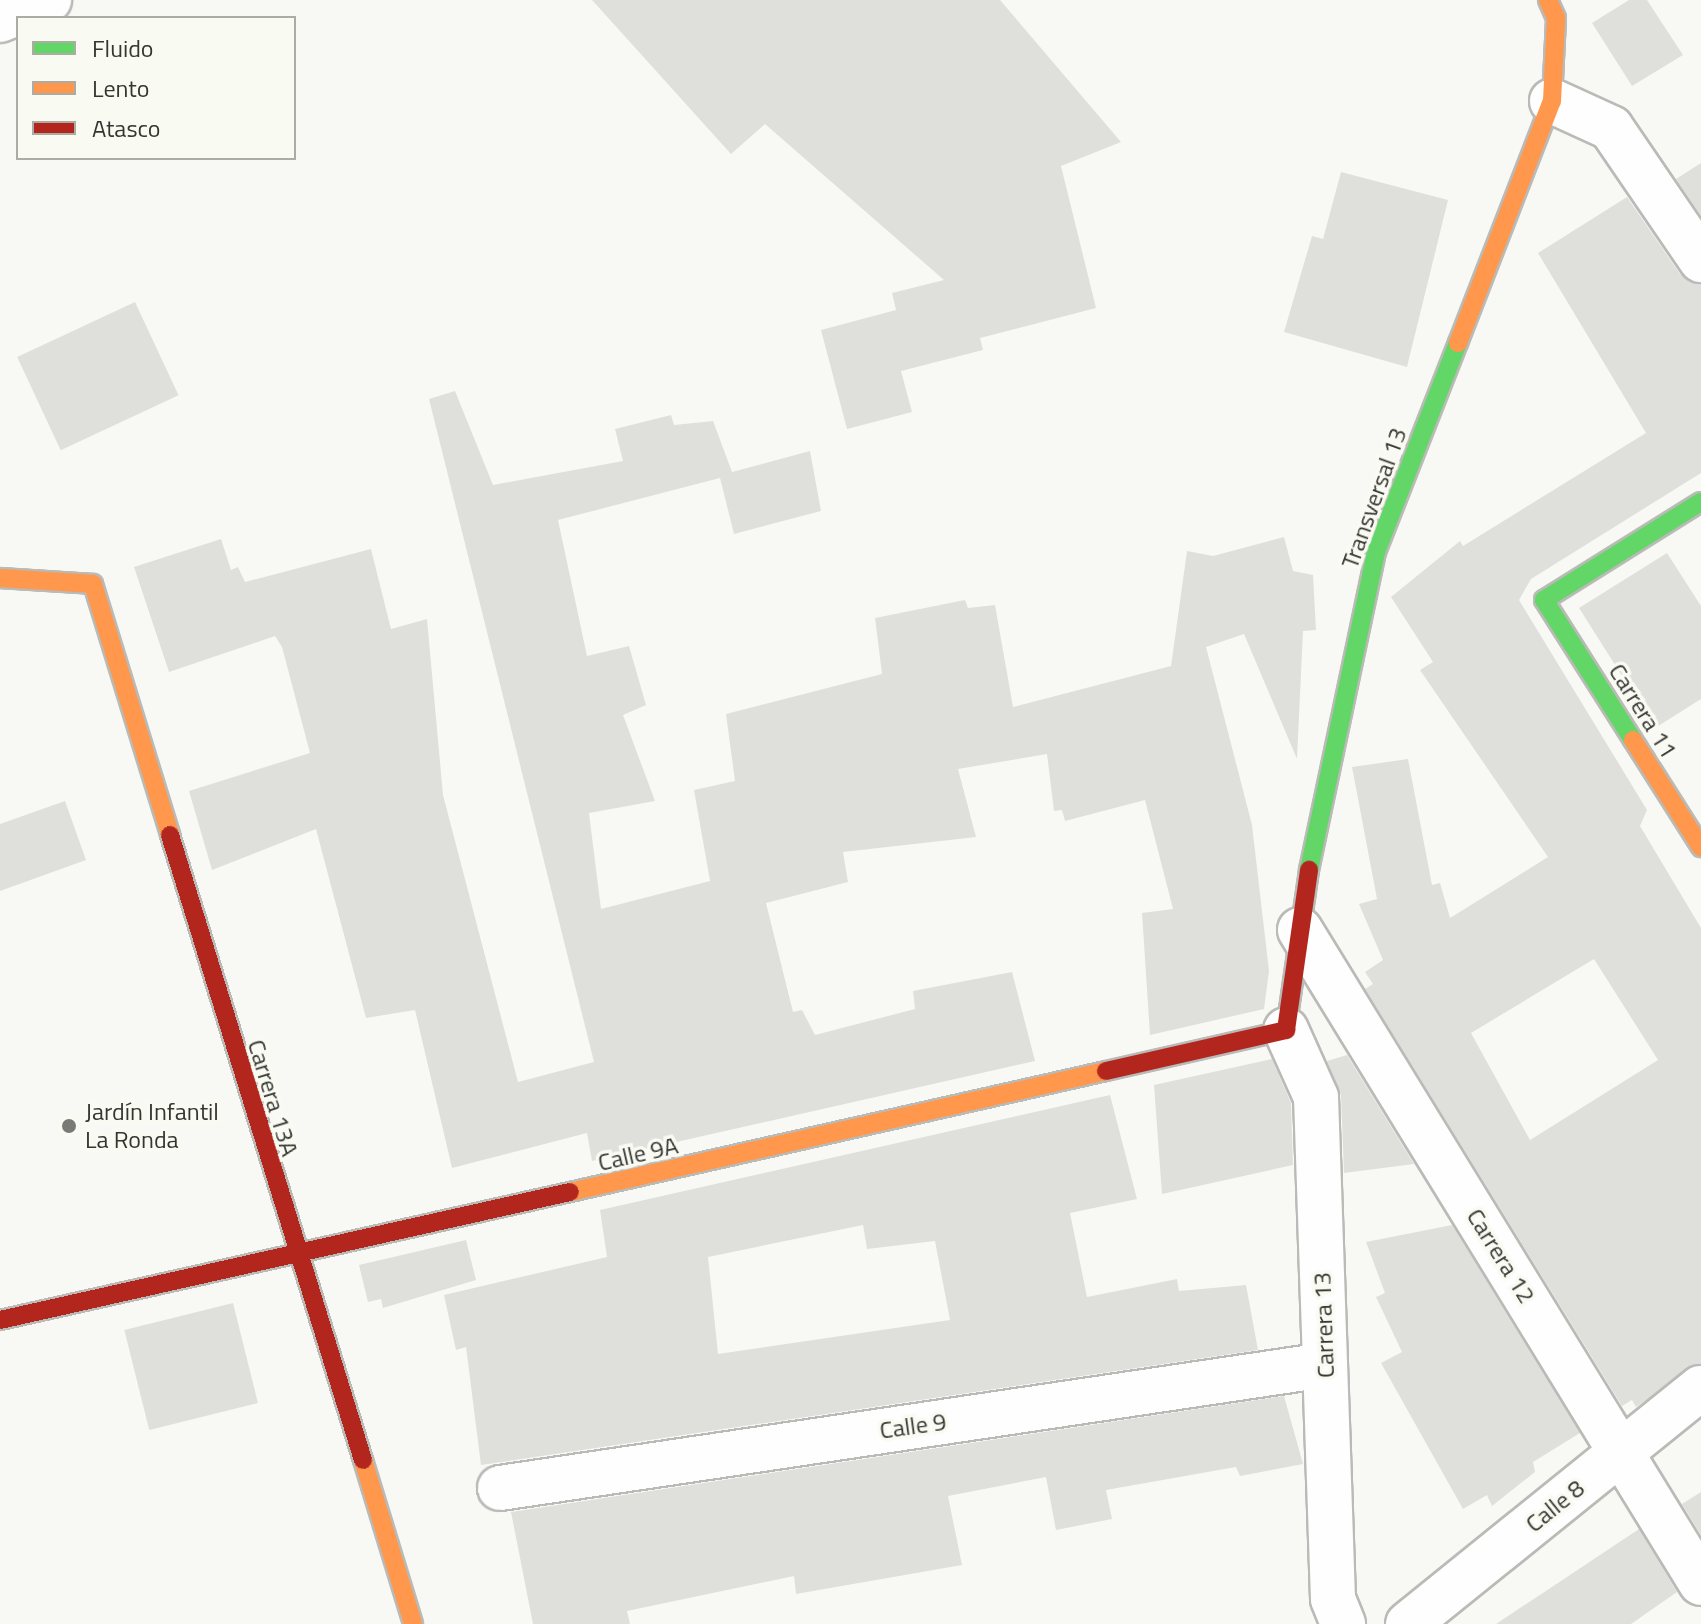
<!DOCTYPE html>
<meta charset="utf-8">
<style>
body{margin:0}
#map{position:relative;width:1701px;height:1624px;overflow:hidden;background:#f8f9f5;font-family:"Titillium Web",sans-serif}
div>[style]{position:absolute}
.building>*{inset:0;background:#dfe0dc;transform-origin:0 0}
.roads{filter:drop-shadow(2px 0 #babab7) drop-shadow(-2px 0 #babab7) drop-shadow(0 2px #babab7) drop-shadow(0 -2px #babab7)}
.street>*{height:44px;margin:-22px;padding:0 22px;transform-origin:22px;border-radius:22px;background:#fefefe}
.fast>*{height:18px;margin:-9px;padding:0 9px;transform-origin:9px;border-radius:9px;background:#63d668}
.slow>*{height:18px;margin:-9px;padding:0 9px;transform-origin:9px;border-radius:9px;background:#ff974d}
.jam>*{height:18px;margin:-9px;padding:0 9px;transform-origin:9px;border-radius:9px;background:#b3261e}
.dots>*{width:22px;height:22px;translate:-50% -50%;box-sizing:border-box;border:4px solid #f9fbf3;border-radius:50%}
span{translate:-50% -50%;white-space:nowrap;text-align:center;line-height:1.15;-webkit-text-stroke:7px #f9fbf3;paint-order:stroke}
.street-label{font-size:24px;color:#353632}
.poi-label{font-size:24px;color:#353632}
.left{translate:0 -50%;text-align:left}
.legend{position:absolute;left:16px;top:16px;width:280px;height:144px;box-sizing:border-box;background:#f9fbf3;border:2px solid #abaca6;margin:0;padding:10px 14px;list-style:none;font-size:24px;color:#353632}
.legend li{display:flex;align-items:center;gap:16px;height:40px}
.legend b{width:40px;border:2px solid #abaca6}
</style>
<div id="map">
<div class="building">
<div style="clip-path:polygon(592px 0,1000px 0,1121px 142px,1061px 166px,1096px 308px,980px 338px,983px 350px,901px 371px,912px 412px,847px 429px,821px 330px,896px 310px,892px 293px,944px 280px,765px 124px,731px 154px)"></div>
<div style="clip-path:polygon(1629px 0,1647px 0,1683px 55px,1632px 86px,1592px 23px)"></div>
<div style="clip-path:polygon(1701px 163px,1701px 216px,1676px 179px)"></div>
<div style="clip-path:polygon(1341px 172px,1448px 200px,1407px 367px,1284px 332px,1312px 236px,1323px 239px)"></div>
<div style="clip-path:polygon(evenodd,1627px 197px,1680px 274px,1701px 285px,1701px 473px,1531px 579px,1519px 600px,1647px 810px,1640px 826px,1701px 928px,1701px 1364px,1636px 1407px,1632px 1400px,1622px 1406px,1365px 989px,1373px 984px,1365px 972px,1383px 960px,1359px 904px,1377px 899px,1352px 767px,1408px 759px,1432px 885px,1440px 883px,1450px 918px,1548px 857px,1420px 670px,1433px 662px,1391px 597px,1460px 541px,1463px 546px,1646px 433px,1538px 253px,1627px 197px,1594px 959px,1658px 1060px,1530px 1140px,1471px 1033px,1594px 959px)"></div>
<div style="left:135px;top:302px;width:103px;height:130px;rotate:65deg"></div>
<div style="clip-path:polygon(455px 391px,493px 485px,623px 461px,615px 429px,671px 415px,674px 425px,713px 421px,732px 472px,810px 451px,821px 511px,734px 534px,720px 478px,558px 520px,587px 656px,629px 646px,646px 705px,623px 715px,655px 801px,589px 813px,601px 909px,710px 881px,694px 790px,735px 781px,726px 714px,882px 674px,875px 618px,965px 600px,968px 608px,995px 605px,1013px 707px,1171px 666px,1187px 551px,1213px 556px,1284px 537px,1293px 571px,1313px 575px,1316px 630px,1303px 631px,1297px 759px,1244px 634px,1206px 647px,1252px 825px,1269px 971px,1264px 1009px,1150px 1035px,1142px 913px,1173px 909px,1145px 800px,1065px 821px,1062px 810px,1054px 811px,1047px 754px,958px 769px,976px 837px,843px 852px,848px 882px,766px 903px,793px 1012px,802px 1010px,815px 1035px,915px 1009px,913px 991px,1012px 972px,1035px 1061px,592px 1161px,587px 1133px,452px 1168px,415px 1010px,366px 1018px,316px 829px,212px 870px,189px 791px,310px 753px,282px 647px,275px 636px,169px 672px,134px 567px,221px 539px,231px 570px,238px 567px,245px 582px,371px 549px,391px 629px,427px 619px,443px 795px,518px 1082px,594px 1062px,429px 399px)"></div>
<div style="clip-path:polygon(1667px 553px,1701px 606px,1701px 699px,1655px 728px,1579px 608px)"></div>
<div style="clip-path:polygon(65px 801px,86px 860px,0 891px,0 824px)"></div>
<div style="clip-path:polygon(1347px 1055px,1414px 1164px,1344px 1173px,1341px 1096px,1327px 1061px)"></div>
<div style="clip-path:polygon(1272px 1059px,1291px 1103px,1293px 1165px,1162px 1194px,1154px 1085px)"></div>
<div style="clip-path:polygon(evenodd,1110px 1095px,1137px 1199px,1070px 1213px,1087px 1297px,1177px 1279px,1179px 1291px,1246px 1285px,1258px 1350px,481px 1465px,466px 1347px,456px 1350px,444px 1295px,607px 1257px,600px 1210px,1110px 1095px,863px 1225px,867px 1249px,935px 1241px,950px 1320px,718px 1354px,708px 1257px,863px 1225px)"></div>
<div style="clip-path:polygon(1452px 1225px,1580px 1433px,1533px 1462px,1535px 1472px,1492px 1506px,1487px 1495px,1463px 1509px,1381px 1363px,1402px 1352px,1376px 1297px,1385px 1293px,1366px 1242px)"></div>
<div style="clip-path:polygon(466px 1240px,476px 1280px,383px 1308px,381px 1299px,368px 1302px,359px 1265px)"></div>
<div style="left:233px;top:1303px;width:103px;height:112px;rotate:76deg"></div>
<div style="clip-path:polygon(1284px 1396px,1303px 1464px,1240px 1476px,1236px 1467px,1106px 1490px,1112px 1519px,1056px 1530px,1046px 1477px,948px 1496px,962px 1565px,796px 1594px,794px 1576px,627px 1611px,630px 1624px,533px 1624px,511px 1512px)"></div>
<div style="clip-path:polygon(1701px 1492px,1701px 1535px,1682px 1504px)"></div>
<div style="clip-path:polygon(1639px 1529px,1677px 1592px,1631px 1624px,1496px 1624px)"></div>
</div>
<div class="roads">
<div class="street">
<div style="left:0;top:20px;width:53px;rotate:-22.2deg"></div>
<div style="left:1552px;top:101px;width:65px;rotate:24.6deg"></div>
<div style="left:1611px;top:128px;width:160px;rotate:55.7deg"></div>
<div style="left:1300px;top:930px;width:766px;rotate:58.45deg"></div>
<div style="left:1286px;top:1030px;width:73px;rotate:65.9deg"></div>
<div style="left:1316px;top:1097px;width:502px;rotate:88.06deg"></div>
<div style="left:1333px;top:1599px;width:27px;rotate:68deg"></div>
<div style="left:500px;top:1488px;width:834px;rotate:-8.48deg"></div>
<div style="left:1408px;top:1624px;width:376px;rotate:-38.9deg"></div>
</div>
<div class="fast">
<div style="left:1633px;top:740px;width:166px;rotate:-122.4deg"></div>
<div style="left:1544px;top:600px;width:185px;rotate:-32deg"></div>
<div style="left:1309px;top:870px;width:325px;rotate:-78.1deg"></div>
<div style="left:1376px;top:552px;width:225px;rotate:-68.6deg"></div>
</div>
<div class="slow">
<div style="left:1458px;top:343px;width:260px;rotate:-68.8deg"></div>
<div style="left:1552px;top:101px;width:83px;rotate:-87.2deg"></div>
<div style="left:1556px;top:18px;width:20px;rotate:-114deg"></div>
<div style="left:0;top:578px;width:93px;rotate:3.7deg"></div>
<div style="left:93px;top:584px;width:263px;rotate:72.9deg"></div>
<div style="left:1633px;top:740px;width:127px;rotate:57.6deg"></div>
<div style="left:570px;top:1192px;width:549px;rotate:-12.72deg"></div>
<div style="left:363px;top:1460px;width:171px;rotate:73deg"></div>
</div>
<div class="jam">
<div style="left:170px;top:835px;width:654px;rotate:72.84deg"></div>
<div style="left:1106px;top:1071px;width:185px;rotate:-12.8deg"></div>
<div style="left:1286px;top:1030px;width:162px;rotate:-81.8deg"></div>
<div style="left:0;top:1320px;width:584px;rotate:-12.66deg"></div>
</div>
</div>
<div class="dots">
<div style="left:69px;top:1126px;background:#797a76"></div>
</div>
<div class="street-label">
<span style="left:1374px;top:498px;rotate:-70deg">Transversal 13</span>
<span style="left:1643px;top:711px;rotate:58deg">Carrera 11</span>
<span style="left:273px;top:1098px;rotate:73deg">Carrera 13A</span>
<span style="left:638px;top:1154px;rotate:-13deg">Calle 9A</span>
<span style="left:1501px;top:1256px;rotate:58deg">Carrera 12</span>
<span style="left:1324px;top:1325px;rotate:-92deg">Carrera 13</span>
<span style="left:913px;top:1426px;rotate:-8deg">Calle 9</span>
<span style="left:1555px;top:1506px;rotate:-39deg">Calle 8</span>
</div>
<div class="poi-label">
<span class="left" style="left:85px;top:1126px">Jardín Infantil<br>La Ronda</span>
</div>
<ul class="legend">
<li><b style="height:10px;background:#63d668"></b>Fluido</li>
<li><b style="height:10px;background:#ff974d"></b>Lento</li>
<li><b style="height:10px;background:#b3261e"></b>Atasco</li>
</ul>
</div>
